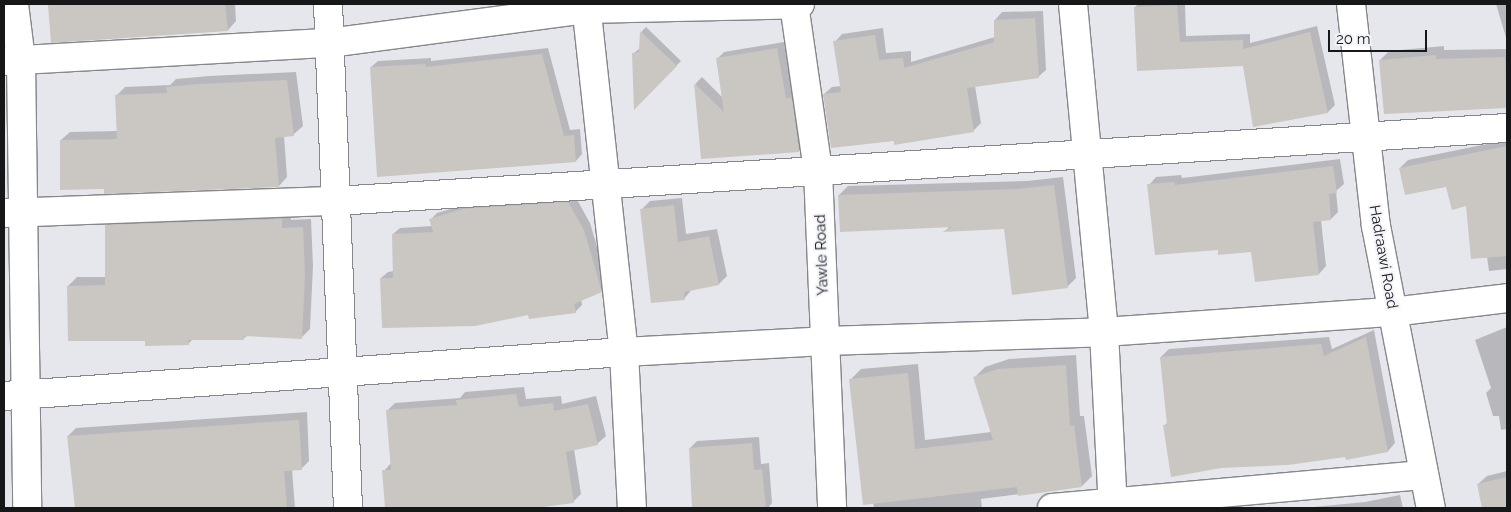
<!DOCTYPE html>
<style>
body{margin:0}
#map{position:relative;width:1511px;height:512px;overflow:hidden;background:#e6e7ec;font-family:Raleway,sans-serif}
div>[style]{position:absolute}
.shadow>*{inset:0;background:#0003}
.building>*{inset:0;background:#cac6c2}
.roads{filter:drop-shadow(1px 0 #85878b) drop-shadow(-1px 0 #85878b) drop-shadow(0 1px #85878b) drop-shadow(0 -1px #85878b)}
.street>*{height:28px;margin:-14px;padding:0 14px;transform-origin:14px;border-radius:14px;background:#fff}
span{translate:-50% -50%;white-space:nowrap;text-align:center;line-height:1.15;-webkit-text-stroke:4px #f3f4f9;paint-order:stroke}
.street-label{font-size:15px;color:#161718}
.frame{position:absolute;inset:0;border:5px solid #161718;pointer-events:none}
.scale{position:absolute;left:1328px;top:30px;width:99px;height:22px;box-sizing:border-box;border:2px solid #161718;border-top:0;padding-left:6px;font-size:15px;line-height:18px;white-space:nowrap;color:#161718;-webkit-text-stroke:4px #f3f4f9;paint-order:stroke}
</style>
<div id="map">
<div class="shadow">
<div style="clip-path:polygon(51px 4px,235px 4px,236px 21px,228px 30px,52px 41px)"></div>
<div style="clip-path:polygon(1138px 4px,1185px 4px,1186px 36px,1250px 34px,1250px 43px,1317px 26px,1335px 105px,1328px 112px,1254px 125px,1244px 64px,1139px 70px,1135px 7px)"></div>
<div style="clip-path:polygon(1496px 4px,1507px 4px,1507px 41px)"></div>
<div style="clip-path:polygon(1043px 11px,1046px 70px,1038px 77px,975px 86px,981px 123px,973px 131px,895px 139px,824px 94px,832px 87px,841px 86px,835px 42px,842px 34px,883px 28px,886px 53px,911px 51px,911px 62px,995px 37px,995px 20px,1002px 12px)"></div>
<div style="clip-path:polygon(646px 27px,681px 61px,635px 107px,634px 53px,640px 48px,642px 31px)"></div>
<div style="clip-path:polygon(784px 42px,792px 93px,798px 92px,805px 144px,799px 151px,702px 158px,696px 83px,702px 77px,723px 98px,718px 58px,724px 52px)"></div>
<div style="clip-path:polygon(1444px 46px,1444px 50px,1507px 49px,1507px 106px,1380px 60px,1389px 51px)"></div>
<div style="clip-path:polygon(548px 48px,570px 130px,580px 129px,582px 154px,576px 161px,371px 67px,378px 61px,431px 58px,431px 61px)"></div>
<div style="clip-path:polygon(296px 72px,303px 126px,294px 134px,284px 136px,287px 177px,279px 186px,106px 188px,61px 140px,70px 132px,118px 131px,116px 96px,125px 87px,170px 85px,176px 79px,209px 76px)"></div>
<div style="clip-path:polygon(1507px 140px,1507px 269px,1489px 271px,1487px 257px,1467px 205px,1447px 186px,1400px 168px,1408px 160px)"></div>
<div style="clip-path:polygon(1340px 159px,1344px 184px,1336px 191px,1338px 212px,1331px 219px,1321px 220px,1326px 266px,1319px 274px,1252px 251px,1219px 249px,1149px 185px,1156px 177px,1181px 175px,1182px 178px)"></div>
<div style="clip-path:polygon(1063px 177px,1076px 278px,1067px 287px,1005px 228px,945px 231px,950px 226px,839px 195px,848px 186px,1027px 181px)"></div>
<div style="clip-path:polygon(575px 196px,590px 223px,608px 284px,601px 291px,581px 299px,582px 305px,575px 312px,529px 314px,381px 278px,388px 272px,394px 271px,393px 234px,400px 228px,432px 226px,430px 220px,437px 213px,471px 203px)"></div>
<div style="clip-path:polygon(682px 198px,686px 234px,717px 229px,727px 276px,719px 284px,692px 289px,684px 299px,642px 209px,650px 201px)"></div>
<div style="clip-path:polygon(290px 210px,291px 220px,311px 219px,313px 266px,310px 329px,301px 338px,248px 335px,243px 339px,193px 339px,188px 344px,146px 340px,68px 286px,77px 277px,106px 277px,106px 226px,115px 217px)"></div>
<div style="clip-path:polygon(1507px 327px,1507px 429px,1501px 430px,1499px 416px,1493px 416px,1486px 393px,1491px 388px,1475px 340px)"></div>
<div style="clip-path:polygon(1374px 330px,1395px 443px,1388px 451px,1164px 426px,1168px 422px,1161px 357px,1169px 349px,1329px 337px,1332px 349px)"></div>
<div style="clip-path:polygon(1076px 355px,1080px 416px,1084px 416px,1092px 476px,1082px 486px,981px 499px,982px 508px,874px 508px,851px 379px,861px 369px,918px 364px,925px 440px,991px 432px,975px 377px,985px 367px,1009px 359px)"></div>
<div style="clip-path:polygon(524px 387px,526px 399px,561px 396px,562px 404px,596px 396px,606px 436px,597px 444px,574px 449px,581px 494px,573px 502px,527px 508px,386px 508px,384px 471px,391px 463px,387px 411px,395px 403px,460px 398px,465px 392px)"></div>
<div style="clip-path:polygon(307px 412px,309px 461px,301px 469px,292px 469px,295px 508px,76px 508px,68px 436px,76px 428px)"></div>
<div style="clip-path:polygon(759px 437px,761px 464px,769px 463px,772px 503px,768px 508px,693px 508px,690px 448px,697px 441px)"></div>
<div style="clip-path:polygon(1507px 471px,1507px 508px,1483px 508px,1478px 484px,1487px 476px)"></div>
<div style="clip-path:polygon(1400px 495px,1403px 508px,1303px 508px,1365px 502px)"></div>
</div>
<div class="building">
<div style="clip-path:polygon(72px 4px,225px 4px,228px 31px,51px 43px,48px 5px)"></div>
<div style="clip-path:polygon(1177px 5px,1180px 42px,1243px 40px,1243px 49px,1310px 32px,1328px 113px,1253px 127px,1243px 66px,1137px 71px,1134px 7px)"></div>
<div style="clip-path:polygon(1035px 18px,1039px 78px,967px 88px,974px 132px,894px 145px,894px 141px,831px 148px,823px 94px,841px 92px,833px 41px,875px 35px,879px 60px,903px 58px,904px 68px,994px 42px,994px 20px)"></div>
<div style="clip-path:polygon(640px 31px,677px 66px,634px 110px,632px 53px,639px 52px)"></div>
<div style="clip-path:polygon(777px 48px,786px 98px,792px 98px,799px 152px,701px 159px,694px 83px,724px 112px,716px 58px)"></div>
<div style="clip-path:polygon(542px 54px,564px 136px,574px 135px,576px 162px,377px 177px,370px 67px,425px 64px,426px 67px)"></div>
<div style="clip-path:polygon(1436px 55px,1436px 59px,1505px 57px,1507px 108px,1384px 114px,1379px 60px)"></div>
<div style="clip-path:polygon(287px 80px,294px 136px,275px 138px,279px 187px,104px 194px,104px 189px,60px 190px,60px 140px,117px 139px,115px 95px,167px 93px,166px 87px,199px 84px)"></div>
<div style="clip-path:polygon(1507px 146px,1507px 256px,1471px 259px,1466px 206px,1452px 210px,1446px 187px,1405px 195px,1399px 168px)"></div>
<div style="clip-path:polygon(1333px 166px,1337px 193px,1329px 194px,1331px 220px,1313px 222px,1319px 275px,1255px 282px,1251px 252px,1218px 255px,1218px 250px,1155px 255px,1147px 184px,1174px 182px,1175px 185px)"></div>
<div style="clip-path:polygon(1054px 185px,1068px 288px,1012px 295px,1004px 229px,942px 232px,952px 227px,840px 232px,838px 195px,1017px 189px)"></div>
<div style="clip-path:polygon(568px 202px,584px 230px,602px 292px,574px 304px,576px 313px,529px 319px,528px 315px,475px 326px,382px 328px,380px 278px,393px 278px,392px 234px,433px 232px,429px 219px,463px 209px)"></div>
<div style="clip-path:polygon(674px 205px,678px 242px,709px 236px,719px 285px,684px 292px,685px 300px,651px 303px,640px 209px)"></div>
<div style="clip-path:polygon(282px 219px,282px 228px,303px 227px,305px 275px,302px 339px,244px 336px,244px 340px,188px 340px,189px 345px,145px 346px,145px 341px,68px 341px,67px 286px,105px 285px,105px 225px)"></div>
<div style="clip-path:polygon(1366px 337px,1388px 452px,1346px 460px,1345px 457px,1288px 465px,1221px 468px,1171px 477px,1163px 425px,1167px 425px,1160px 357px,1321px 344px,1324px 356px)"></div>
<div style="clip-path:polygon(1066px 365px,1070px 426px,1074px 425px,1082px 487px,1018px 496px,1017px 487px,863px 505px,849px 379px,908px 373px,915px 449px,993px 440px,973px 377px,998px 369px)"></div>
<div style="clip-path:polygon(516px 394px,519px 407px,553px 403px,554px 411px,588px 404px,598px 445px,566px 452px,574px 503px,536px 508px,385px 508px,382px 470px,391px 470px,386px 410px,457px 405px,456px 400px)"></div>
<div style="clip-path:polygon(299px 420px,302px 470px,284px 471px,287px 508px,75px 508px,67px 436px)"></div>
<div style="clip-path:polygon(752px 443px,754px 470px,762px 469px,766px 508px,692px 508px,689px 448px)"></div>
<div style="clip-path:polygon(1507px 477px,1507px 508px,1482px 508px,1477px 484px)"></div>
</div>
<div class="roads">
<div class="street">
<div style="left:14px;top:4px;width:56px;rotate:82.9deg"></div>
<div style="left:21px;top:60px;width:448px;rotate:89.2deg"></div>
<div style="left:328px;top:4px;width:504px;rotate:87.73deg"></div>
<div style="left:586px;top:4px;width:350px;rotate:83.8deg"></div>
<div style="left:624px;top:352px;width:156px;rotate:87.1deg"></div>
<div style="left:794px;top:4px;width:169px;rotate:81.8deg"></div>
<div style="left:818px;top:171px;width:337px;rotate:87.6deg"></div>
<div style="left:1073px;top:4px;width:329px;rotate:84.6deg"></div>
<div style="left:1104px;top:332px;width:176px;rotate:87.1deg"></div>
<div style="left:1351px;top:4px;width:223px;rotate:83.6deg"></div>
<div style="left:1376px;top:226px;width:287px;rotate:79deg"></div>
<div style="left:4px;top:61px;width:325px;rotate:-3.2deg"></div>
<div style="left:329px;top:43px;width:259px;rotate:-7.5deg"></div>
<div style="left:586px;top:9px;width:214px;rotate:-1.3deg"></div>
<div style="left:4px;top:213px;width:332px;rotate:-2.1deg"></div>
<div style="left:336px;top:201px;width:1173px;rotate:-3.57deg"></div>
<div style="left:4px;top:396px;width:622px;rotate:-4.06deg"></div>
<div style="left:624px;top:352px;width:201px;rotate:-3.1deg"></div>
<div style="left:825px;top:341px;width:279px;rotate:-1.8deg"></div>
<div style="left:1104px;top:332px;width:289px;rotate:-4deg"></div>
<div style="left:1392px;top:312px;width:116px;rotate:-6.9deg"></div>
<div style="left:1052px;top:508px;width:372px;rotate:-5.1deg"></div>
</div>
</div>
<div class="street-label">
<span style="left:822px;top:255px;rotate:-92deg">Yawle Road</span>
<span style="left:1383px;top:257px;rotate:80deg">Hadraawi Road</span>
</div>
<div class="frame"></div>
<div class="scale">20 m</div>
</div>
